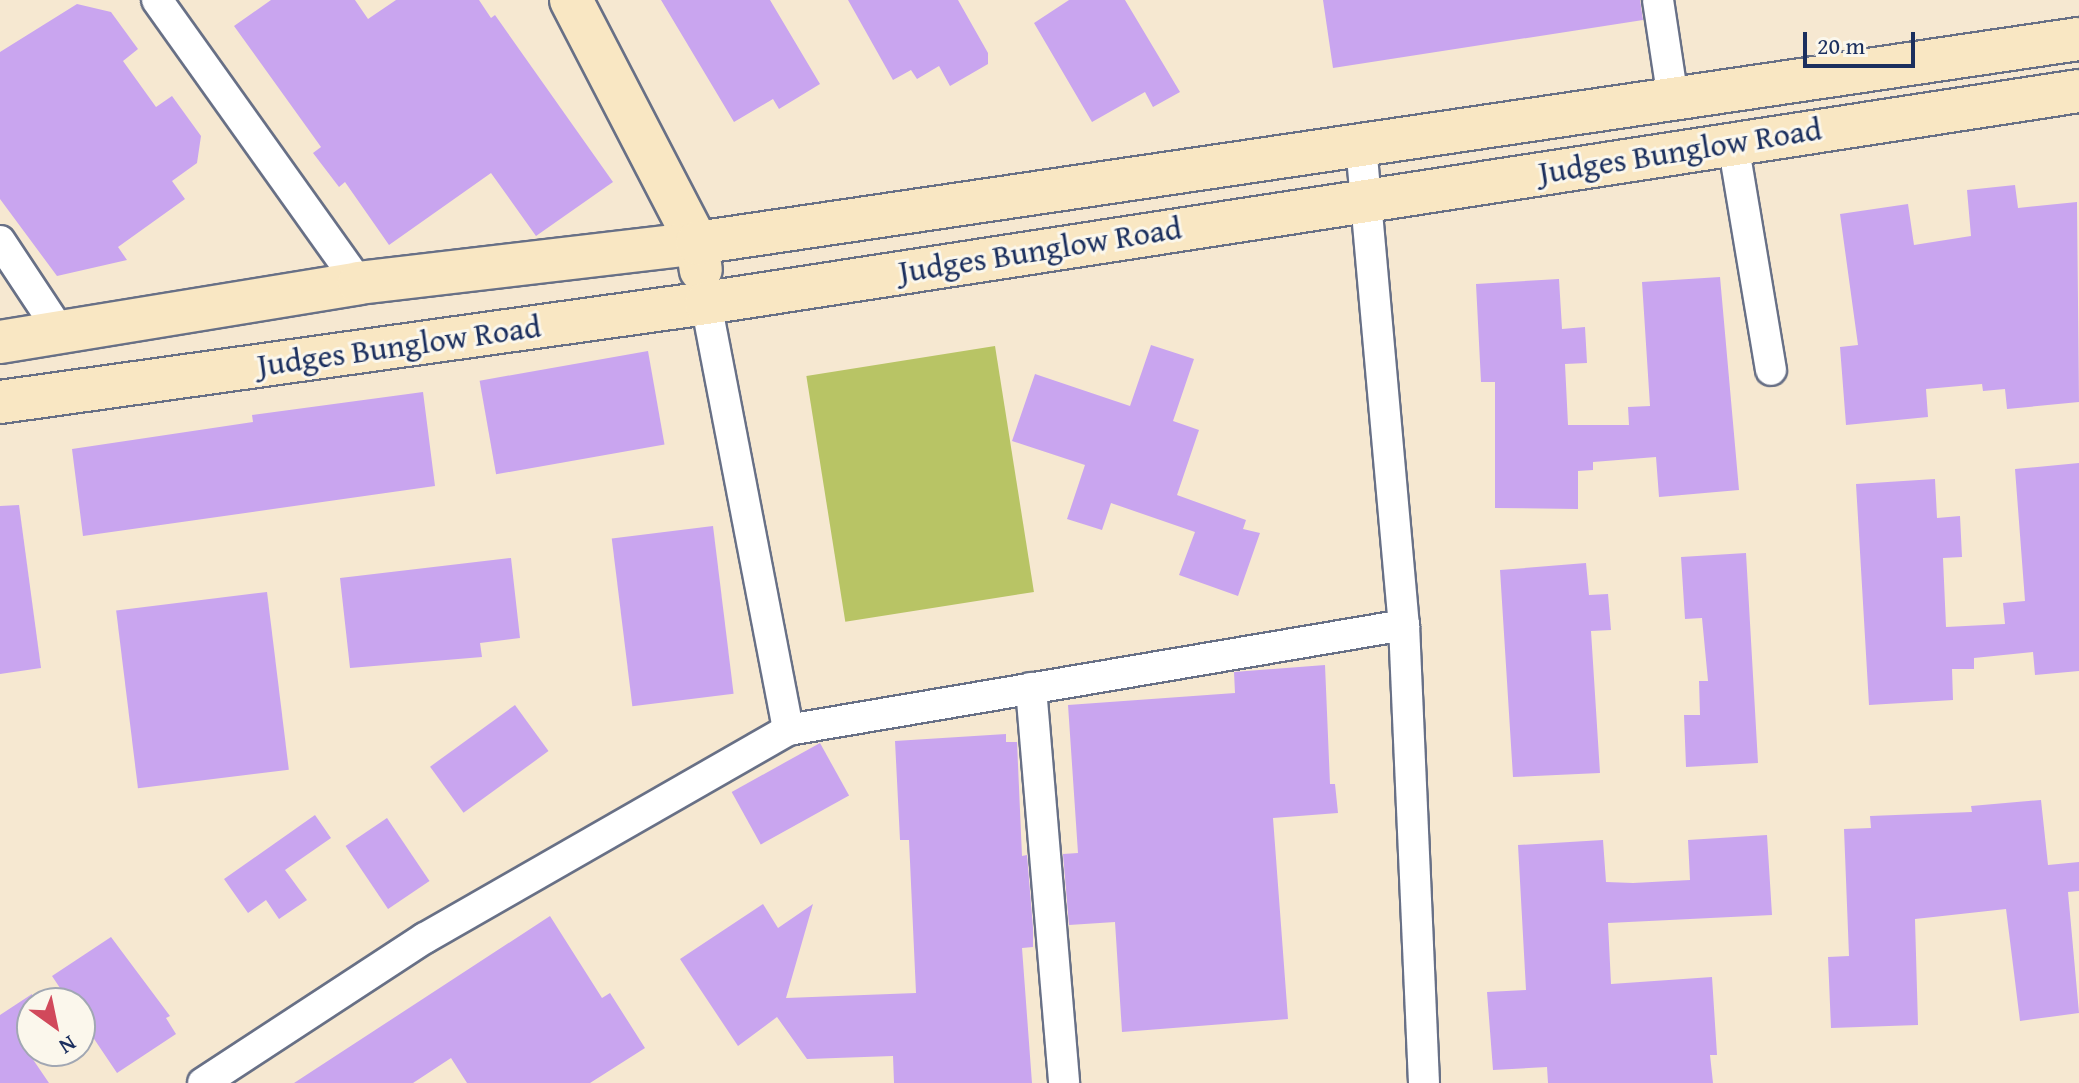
<!DOCTYPE html>
<style>
body{margin:0}
#map{position:relative;width:2079px;height:1083px;overflow:hidden;background:#f6e8d1;font-family:"Gentium Book Plus",serif}
div>[style]{position:absolute}
.green>*{inset:0;background:#b8c465;transform-origin:0 0}
.building>*{inset:0;background:#c9a5ef;transform-origin:0 0}
.roads{filter:drop-shadow(2px 0 #687086) drop-shadow(-2px 0 #687086) drop-shadow(0 2px #687086) drop-shadow(0 -2px #687086)}
.street>*{height:30px;margin:-15px;padding:0 15px;transform-origin:15px;border-radius:15px;background:#fff}
.secondary>*{height:42px;margin:-21px;padding:0 21px;transform-origin:21px;border-radius:21px;background:#f9e7c3}
span{translate:-50% -50%;white-space:nowrap;text-align:center;line-height:1.15;-webkit-text-stroke:6px #fbf7ec;paint-order:stroke}
.street-label{font-size:32px;color:#1b2f5e}
.north{position:absolute;left:16px;top:987px;width:80px;height:80px;box-sizing:border-box;background:#fbf7ec;border:2px solid #a1a7b3;border-radius:50%;rotate:147deg;font-size:22px;font-weight:700;line-height:32px;text-align:center;color:#1b2f5e}
.north::after{content:'';display:block;margin:auto;width:28px;height:36px;background:#d1495b;clip-path:polygon(50% 0,100% 100%,50% 72%,0 100%)}
.scale{position:absolute;left:1803px;top:32px;width:112px;height:36px;box-sizing:border-box;border:4px solid #1b2f5e;border-top:0;padding-left:10px;font-size:24px;line-height:28px;white-space:nowrap;color:#1b2f5e;-webkit-text-stroke:6px #fbf7ec;paint-order:stroke}
</style>
<div id="map">
<div class="green">
<div style="left:995px;top:346px;width:249px;height:191px;rotate:81deg"></div>
</div>
<div class="building">
<div style="clip-path:polygon(271px 0,355px 0,368px 19px,396px 0,479px 0,491px 18px,495px 15px,613px 182px,536px 236px,491px 173px,389px 245px,345px 182px,339px 187px,313px 153px,321px 147px,234px 26px)"></div>
<div style="clip-path:polygon(661px 0,770px 0,820px 84px,779px 109px,773px 99px,734px 122px)"></div>
<div style="clip-path:polygon(848px 0,958px 0,988px 53px,988px 64px,950px 86px,939px 66px,917px 79px,911px 70px,893px 80px)"></div>
<div style="clip-path:polygon(1069px 0,1125px 0,1180px 92px,1153px 107px,1145px 92px,1092px 122px,1034px 23px)"></div>
<div style="clip-path:polygon(1323px 0,1640px 0,1643px 20px,1333px 68px)"></div>
<div style="clip-path:polygon(77px 4px,111px 12px,138px 49px,123px 61px,156px 107px,172px 96px,201px 136px,197px 163px,172px 181px,185px 199px,118px 247px,127px 260px,57px 276px,0 199px,0 52px)"></div>
<div style="clip-path:polygon(2015px 185px,2018px 208px,2077px 202px,2079px 402px,2007px 409px,2005px 389px,1983px 391px,1982px 384px,1926px 389px,1928px 417px,1846px 425px,1840px 347px,1858px 345px,1840px 214px,1908px 204px,1914px 245px,1971px 236px,1967px 190px)"></div>
<div style="clip-path:polygon(1720px 277px,1739px 490px,1659px 497px,1656px 457px,1593px 462px,1593px 470px,1578px 471px,1578px 509px,1495px 508px,1495px 382px,1481px 382px,1476px 284px,1559px 279px,1562px 329px,1585px 327px,1587px 363px,1565px 364px,1568px 425px,1629px 425px,1628px 407px,1650px 406px,1642px 282px)"></div>
<div style="clip-path:polygon(1151px 345px,1194px 359px,1173px 421px,1199px 430px,1177px 495px,1246px 520px,1243px 529px,1260px 533px,1238px 596px,1179px 575px,1195px 532px,1111px 503px,1102px 530px,1067px 519px,1085px 465px,1012px 441px,1035px 374px,1130px 406px)"></div>
<div style="left:648px;top:351px;width:95px;height:171px;rotate:80deg"></div>
<div style="clip-path:polygon(423px 392px,435px 486px,83px 536px,72px 449px,253px 422px,252px 415px)"></div>
<div style="clip-path:polygon(2079px 463px,2079px 671px,2035px 675px,2033px 652px,1974px 658px,1974px 669px,1952px 669px,1953px 700px,1869px 705px,1856px 484px,1935px 479px,1937px 518px,1960px 516px,1962px 557px,1943px 558px,1946px 627px,2005px 624px,2003px 603px,2025px 601px,2015px 469px)"></div>
<div style="clip-path:polygon(19px 505px,41px 668px,0 674px,0 506px)"></div>
<div style="left:713px;top:526px;width:169px;height:102px;rotate:83deg"></div>
<div style="clip-path:polygon(1746px 553px,1758px 763px,1686px 767px,1684px 715px,1700px 715px,1699px 681px,1708px 681px,1702px 618px,1685px 619px,1681px 557px)"></div>
<div style="clip-path:polygon(511px 558px,520px 638px,480px 643px,482px 657px,350px 668px,340px 578px)"></div>
<div style="clip-path:polygon(1586px 563px,1589px 595px,1608px 594px,1611px 630px,1591px 631px,1600px 773px,1513px 777px,1500px 570px)"></div>
<div style="left:267px;top:592px;width:179px;height:152px;rotate:83deg"></div>
<div style="clip-path:polygon(1325px 665px,1330px 784px,1335px 784px,1338px 813px,1273px 818px,1288px 1019px,1122px 1032px,1115px 922px,1069px 925px,1063px 854px,1078px 853px,1068px 705px,1235px 693px,1234px 672px)"></div>
<div style="left:515px;top:705px;width:57px;height:105px;rotate:54deg"></div>
<div style="clip-path:polygon(1006px 734px,1006px 742px,1017px 742px,1022px 856px,1027px 855px,1033px 928px,1033px 947px,1022px 948px,1032px 1083px,894px 1083px,893px 1056px,807px 1059px,777px 1017px,738px 1046px,680px 959px,763px 904px,778px 928px,813px 904px,786px 998px,916px 993px,909px 840px,900px 840px,895px 741px)"></div>
<div style="left:820px;top:743px;width:60px;height:101px;rotate:61deg"></div>
<div style="clip-path:polygon(2041px 800px,2048px 865px,2079px 862px,2079px 891px,2068px 892px,2079px 1013px,2020px 1021px,2006px 909px,1915px 919px,1918px 1025px,1831px 1028px,1828px 957px,1849px 956px,1844px 829px,1871px 828px,1870px 816px,1972px 812px,1971px 806px)"></div>
<div style="clip-path:polygon(315px 815px,331px 838px,285px 870px,307px 900px,279px 919px,266px 900px,248px 913px,224px 879px)"></div>
<div style="left:387px;top:818px;width:76px;height:50px;rotate:56deg"></div>
<div style="clip-path:polygon(1767px 835px,1772px 915px,1608px 923px,1611px 984px,1712px 977px,1717px 1055px,1710px 1055px,1713px 1083px,1548px 1083px,1547px 1067px,1493px 1070px,1487px 992px,1526px 990px,1518px 845px,1603px 840px,1606px 882px,1633px 883px,1690px 880px,1688px 840px)"></div>
<div style="clip-path:polygon(550px 916px,602px 998px,610px 993px,645px 1048px,590px 1083px,467px 1083px,451px 1058px,413px 1083px,294px 1083px)"></div>
<div style="clip-path:polygon(111px 937px,170px 1016px,166px 1018px,176px 1034px,117px 1073px,80px 1018px,80px 1003px,70px 1003px,52px 976px)"></div>
<div style="clip-path:polygon(32px 994px,32px 1058px,49px 1083px,0 1083px,0 1015px)"></div>
</div>
<div class="roads">
<div class="street">
<div style="left:157px;top:0;width:348px;rotate:54.5deg"></div>
<div style="left:1658px;top:0;width:100px;rotate:81.4deg"></div>
<div style="left:1733px;top:143px;width:230px;rotate:80.5deg"></div>
<div style="left:1361px;top:145px;width:482px;rotate:84.9deg"></div>
<div style="left:1404px;top:625px;width:458px;rotate:87.5deg"></div>
<div style="left:0;top:241px;width:107px;rotate:56.5deg"></div>
<div style="left:706px;top:303px;width:435px;rotate:79.1deg"></div>
<div style="left:1031px;top:688px;width:396px;rotate:85.2deg"></div>
<div style="left:203px;top:1083px;width:265px;rotate:-33.2deg"></div>
<div style="left:425px;top:938px;width:418px;rotate:-29.8deg"></div>
<div style="left:788px;top:730px;width:625px;rotate:-9.67deg"></div>
</div>
<div class="secondary">
<div style="left:571px;top:0;width:274px;rotate:62.6deg"></div>
<div style="left:697px;top:243px;width:27px;rotate:82deg"></div>
<div style="left:0;top:342px;width:364px;rotate:-9.3deg"></div>
<div style="left:359px;top:283px;width:340px;rotate:-6.7deg"></div>
<div style="left:697px;top:243px;width:1397px;rotate:-8.4deg"></div>
<div style="left:0;top:402px;width:713px;rotate:-7.98deg"></div>
<div style="left:706px;top:303px;width:1389px;rotate:-8.78deg"></div>
</div>
</div>
<div class="street-label">
<span style="left:1680px;top:151px;rotate:-9deg">Judges Bunglow Road</span>
<span style="left:1040px;top:250px;rotate:-9deg">Judges Bunglow Road</span>
<span style="left:399px;top:346px;rotate:-8deg">Judges Bunglow Road</span>
</div>
<div class="north">N</div>
<div class="scale">20 m</div>
</div>
